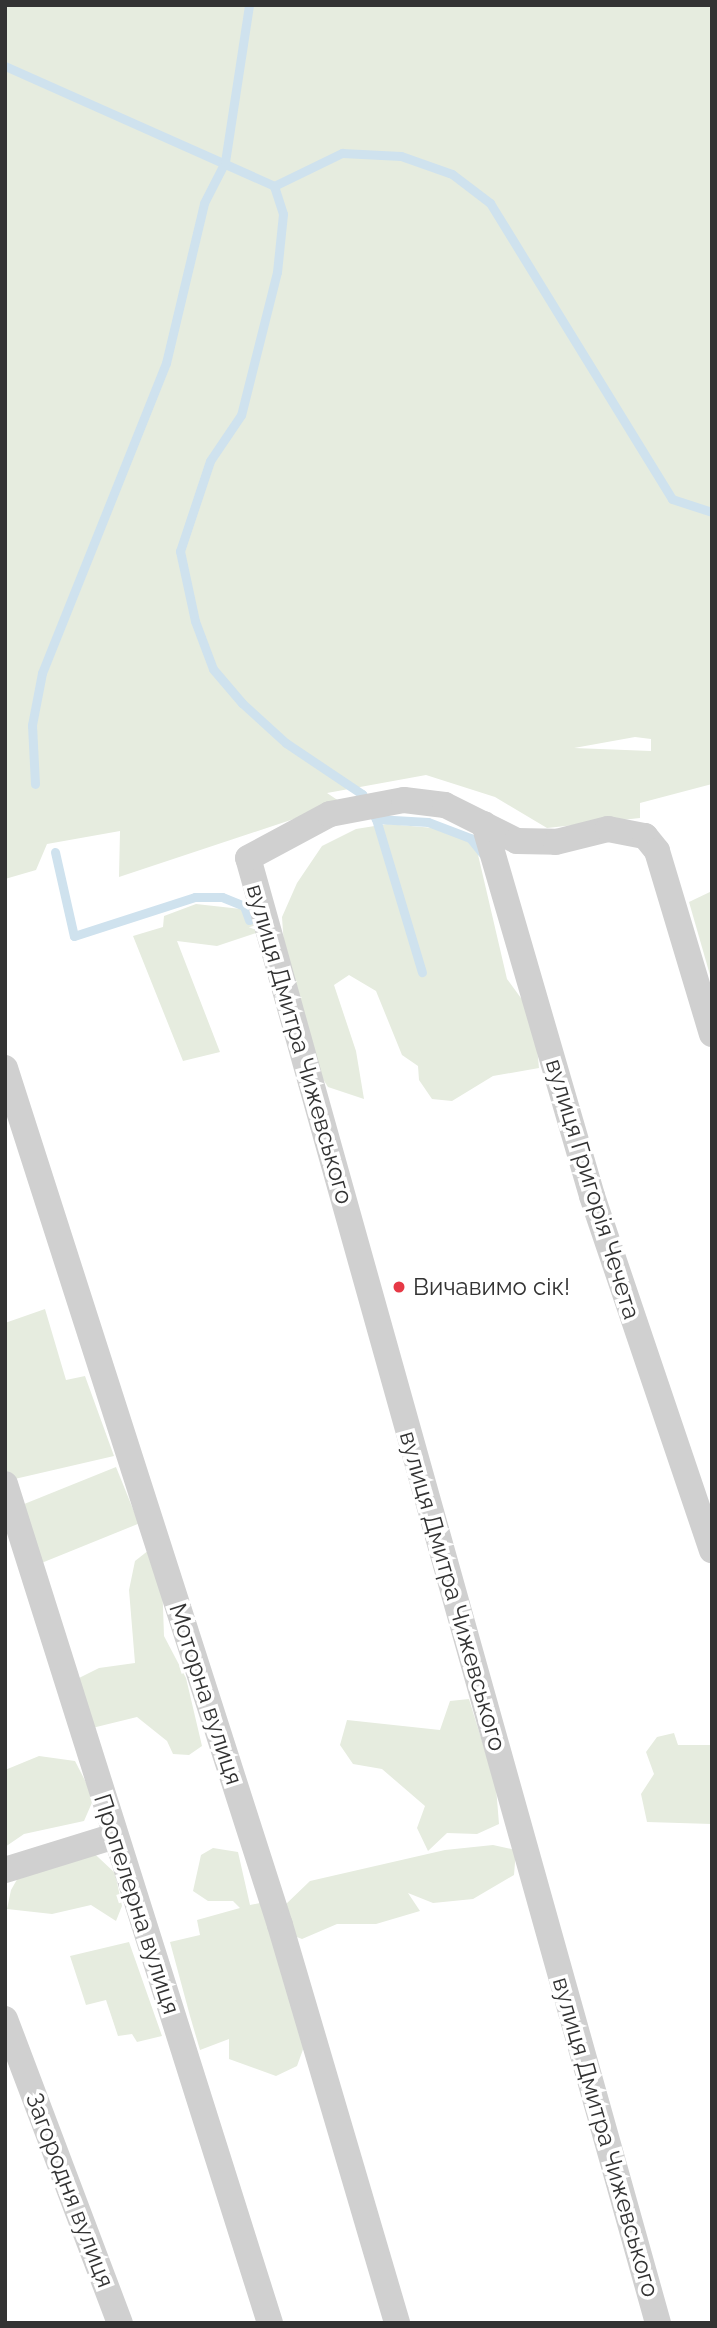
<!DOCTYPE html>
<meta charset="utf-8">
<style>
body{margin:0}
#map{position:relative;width:717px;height:2328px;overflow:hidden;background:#fff;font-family:Raleway,sans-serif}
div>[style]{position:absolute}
.green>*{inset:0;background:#e6ecdf;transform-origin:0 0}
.stream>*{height:9px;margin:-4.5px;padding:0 4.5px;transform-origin:4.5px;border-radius:4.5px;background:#cfe2ee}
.minor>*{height:26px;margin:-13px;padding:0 13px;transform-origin:13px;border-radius:13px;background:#d0d0d0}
.dots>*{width:19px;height:19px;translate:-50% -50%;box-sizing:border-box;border:4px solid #fff;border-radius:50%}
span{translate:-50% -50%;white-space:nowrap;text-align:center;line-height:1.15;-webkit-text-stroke:7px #fff;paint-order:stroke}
.street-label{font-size:24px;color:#333}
.poi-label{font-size:24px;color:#333}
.left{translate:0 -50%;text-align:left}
.frame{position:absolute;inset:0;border:7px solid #333;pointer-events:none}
</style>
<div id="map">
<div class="green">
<div style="clip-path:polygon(evenodd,5px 5px,712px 5px,712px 784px,640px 803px,640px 818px,547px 828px,495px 797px,426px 775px,327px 793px,342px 803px,119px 877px,120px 831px,47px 844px,36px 870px,5px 879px,5px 5px,635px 737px,651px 739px,651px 751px,574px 748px,635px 737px)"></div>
<div style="clip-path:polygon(387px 824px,457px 830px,476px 846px,507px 979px,534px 1016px,539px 1068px,493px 1076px,452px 1101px,432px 1099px,419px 1080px,418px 1066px,402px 1055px,376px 991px,349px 975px,334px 985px,356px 1051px,364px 1099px,328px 1087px,319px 1073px,284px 946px,282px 917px,297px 883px,322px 846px,356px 829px)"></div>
<div style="clip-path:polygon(712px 891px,712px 982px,689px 902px)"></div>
<div style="clip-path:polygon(196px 904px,241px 909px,258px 916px,262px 931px,217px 946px,177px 941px,220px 1052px,183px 1061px,133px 936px,163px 927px,164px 916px)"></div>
<div style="clip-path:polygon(45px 1309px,66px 1380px,85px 1376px,114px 1456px,6px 1481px,5px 1323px)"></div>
<div style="left:116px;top:1467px;width:61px;height:109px;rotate:68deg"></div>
<div style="clip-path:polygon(149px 1550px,162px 1578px,164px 1636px,186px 1678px,202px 1746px,189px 1755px,173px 1754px,167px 1741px,137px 1717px,84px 1730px,75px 1680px,99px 1668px,135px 1663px,129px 1590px,135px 1561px)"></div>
<div style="clip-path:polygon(469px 1699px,496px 1787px,499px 1824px,477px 1834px,447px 1833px,428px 1851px,417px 1828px,425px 1806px,382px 1769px,353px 1764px,340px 1745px,347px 1720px,440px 1730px,450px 1701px)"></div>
<div style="clip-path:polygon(674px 1733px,678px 1745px,712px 1745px,712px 1824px,647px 1822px,641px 1794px,654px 1774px,646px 1752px,657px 1737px)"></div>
<div style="clip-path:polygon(39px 1756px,75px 1761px,94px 1798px,84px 1821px,24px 1834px,5px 1847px,5px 1770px)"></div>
<div style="clip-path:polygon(82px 1842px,115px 1873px,122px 1906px,116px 1921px,91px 1905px,52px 1914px,7px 1909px,11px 1890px,23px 1869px)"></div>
<div style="clip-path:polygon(493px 1845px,516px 1850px,514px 1875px,473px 1899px,433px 1903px,408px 1893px,420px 1911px,376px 1924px,337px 1924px,302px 1939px,289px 1934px,285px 1905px,310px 1881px,445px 1850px)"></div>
<div style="clip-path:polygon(213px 1848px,238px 1852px,250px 1905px,260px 1903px,305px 2044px,297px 2066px,276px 2076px,229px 2059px,229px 2039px,200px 2050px,190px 2016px,170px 1942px,200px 1935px,197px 1920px,240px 1908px,233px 1901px,208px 1901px,193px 1891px,201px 1855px)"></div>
<div style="clip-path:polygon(129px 1942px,162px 2036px,137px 2042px,132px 2034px,118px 2036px,106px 2000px,86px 2005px,70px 1956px)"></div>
</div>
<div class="stream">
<div style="left:5px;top:66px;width:295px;rotate:24deg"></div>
<div style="left:274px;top:186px;width:29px;rotate:72deg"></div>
<div style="left:283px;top:214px;width:58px;rotate:95.9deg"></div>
<div style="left:277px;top:272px;width:147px;rotate:104.1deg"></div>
<div style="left:241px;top:415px;width:55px;rotate:124deg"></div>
<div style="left:210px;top:461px;width:95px;rotate:108.4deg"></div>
<div style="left:180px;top:551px;width:72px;rotate:77.9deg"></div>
<div style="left:195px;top:621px;width:51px;rotate:69.4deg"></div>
<div style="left:213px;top:669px;width:45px;rotate:49.5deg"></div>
<div style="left:242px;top:703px;width:59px;rotate:42.3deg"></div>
<div style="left:286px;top:743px;width:92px;rotate:33.9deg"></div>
<div style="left:362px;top:794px;width:29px;rotate:61deg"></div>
<div style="left:376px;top:819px;width:52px;rotate:3.3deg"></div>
<div style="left:428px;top:822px;width:45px;rotate:20.9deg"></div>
<div style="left:470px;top:838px;width:22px;rotate:51deg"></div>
<div style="left:274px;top:186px;width:76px;rotate:-25.9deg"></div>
<div style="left:342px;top:153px;width:59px;rotate:2.9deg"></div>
<div style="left:401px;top:156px;width:54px;rotate:19.4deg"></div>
<div style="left:452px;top:174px;width:48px;rotate:37.3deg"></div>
<div style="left:490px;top:203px;width:347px;rotate:58.4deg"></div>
<div style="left:672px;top:499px;width:42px;rotate:18deg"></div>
<div style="left:35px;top:784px;width:59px;rotate:-92.9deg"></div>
<div style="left:32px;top:725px;width:53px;rotate:-79.1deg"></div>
<div style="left:42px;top:673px;width:334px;rotate:-68.2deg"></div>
<div style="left:166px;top:363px;width:164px;rotate:-76.6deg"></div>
<div style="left:204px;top:203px;width:46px;rotate:-62.9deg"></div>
<div style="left:225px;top:162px;width:159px;rotate:-81.3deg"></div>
<div style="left:376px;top:819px;width:160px;rotate:73.3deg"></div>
<div style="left:55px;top:852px;width:86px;rotate:77.3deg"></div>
<div style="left:74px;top:936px;width:127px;rotate:-17.9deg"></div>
<div style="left:195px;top:897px;width:27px"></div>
<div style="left:222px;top:897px;width:24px;rotate:22deg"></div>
<div style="left:244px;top:906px;width:15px;rotate:70deg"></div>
</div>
<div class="minor">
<div style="left:484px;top:824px;width:387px;rotate:73.8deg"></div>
<div style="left:592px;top:1196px;width:374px;rotate:71.3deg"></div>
<div style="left:5px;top:1068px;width:900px;rotate:72.21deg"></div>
<div style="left:280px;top:1925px;width:415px;rotate:73.6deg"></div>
<div style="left:5px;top:1484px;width:880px;rotate:72.47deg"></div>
<div style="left:5px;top:1870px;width:115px;rotate:-17.2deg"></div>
<div style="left:5px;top:2019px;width:325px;rotate:69.3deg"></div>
<div style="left:658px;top:2323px;width:1521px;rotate:-105.63deg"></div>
<div style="left:248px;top:858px;width:93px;rotate:-28.2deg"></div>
<div style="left:330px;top:814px;width:75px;rotate:-10.7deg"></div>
<div style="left:404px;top:800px;width:41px;rotate:7deg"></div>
<div style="left:445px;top:805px;width:80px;rotate:26.6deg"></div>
<div style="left:517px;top:841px;width:39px;rotate:1deg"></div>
<div style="left:556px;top:842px;width:54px;rotate:-14deg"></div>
<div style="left:608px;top:829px;width:38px;rotate:11deg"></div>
<div style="left:645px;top:836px;width:19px;rotate:51deg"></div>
<div style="left:657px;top:851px;width:191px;rotate:73.3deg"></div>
</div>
<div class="dots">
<div style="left:399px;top:1287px;background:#e63946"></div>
</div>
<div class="street-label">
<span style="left:300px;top:1044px;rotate:74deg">вулиця Дмитра Чижевського</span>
<span style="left:593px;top:1189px;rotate:73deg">вулиця Григорія Чечета</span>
<span style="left:453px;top:1591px;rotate:74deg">вулиця Дмитра Чижевського</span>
<span style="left:206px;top:1694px;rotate:72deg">Моторна вулиця</span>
<span style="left:137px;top:1904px;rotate:72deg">Пропелерна вулиця</span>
<span style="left:606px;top:2137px;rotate:74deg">вулиця Дмитра Чижевського</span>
<span style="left:70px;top:2190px;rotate:69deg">Загородня вулиця</span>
</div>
<div class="poi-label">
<span class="left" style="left:413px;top:1287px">Вичавимо сік!</span>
</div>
<div class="frame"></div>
</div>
